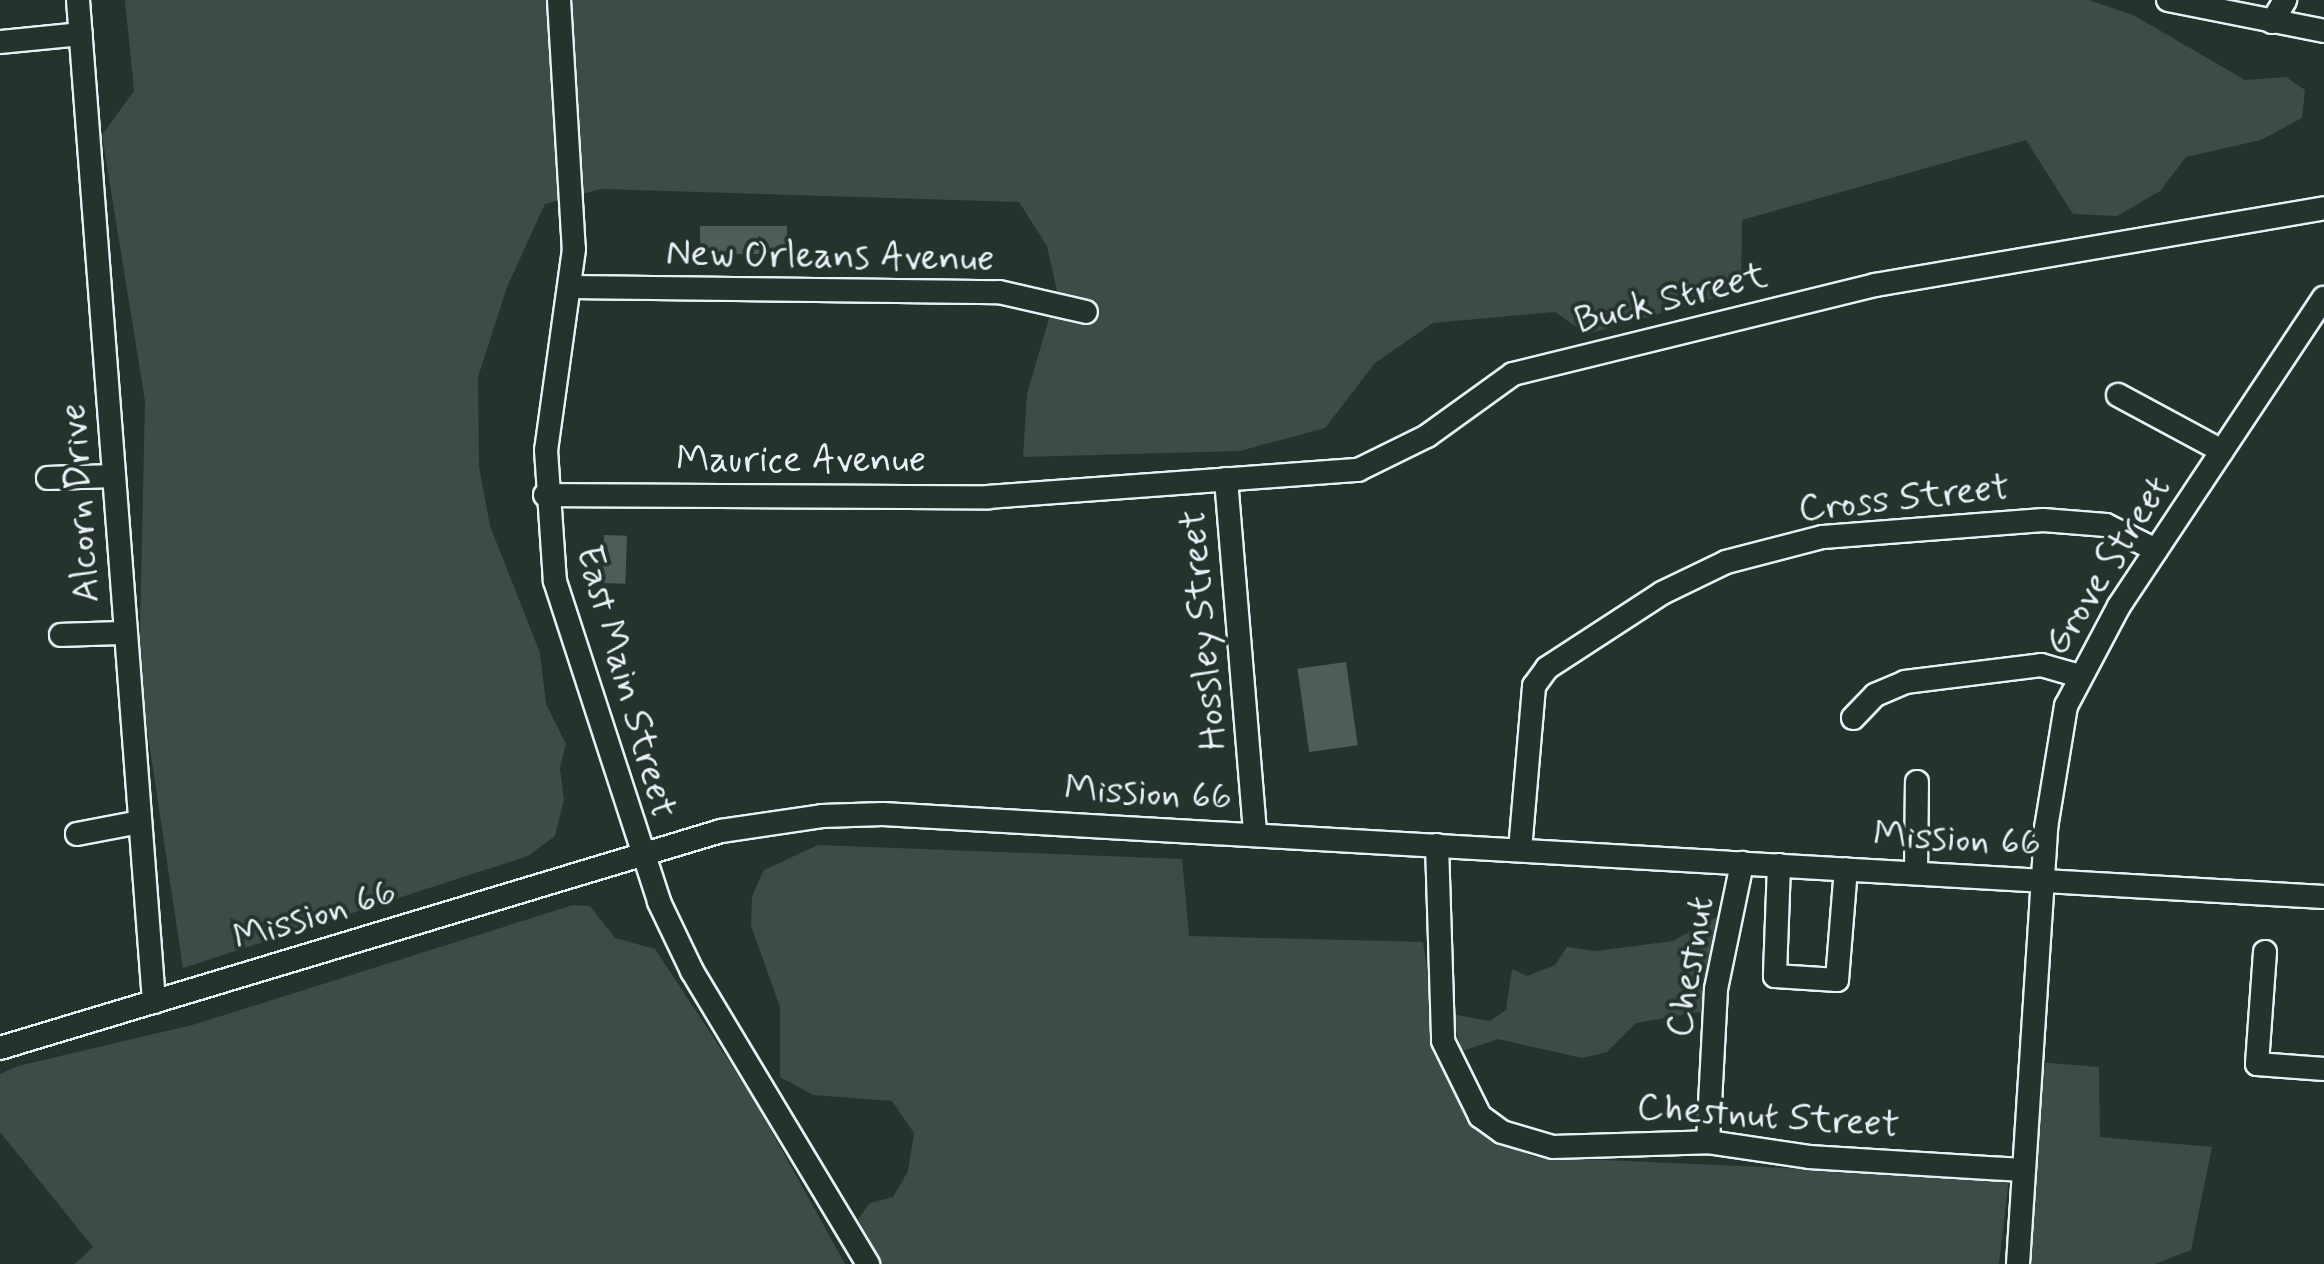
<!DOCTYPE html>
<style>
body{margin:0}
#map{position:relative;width:2324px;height:1264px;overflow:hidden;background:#26332d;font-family:Mynerve,sans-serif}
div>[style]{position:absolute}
.green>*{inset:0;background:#3e4b47}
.building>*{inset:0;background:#505c59;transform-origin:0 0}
.roads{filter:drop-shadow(2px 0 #e8f1f8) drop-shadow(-2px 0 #e8f1f8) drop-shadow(0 2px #e8f1f8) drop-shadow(0 -2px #e8f1f8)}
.minor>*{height:22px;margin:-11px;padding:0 11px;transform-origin:11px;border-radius:11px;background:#26332d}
span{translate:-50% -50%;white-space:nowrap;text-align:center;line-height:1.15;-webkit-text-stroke:8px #26332d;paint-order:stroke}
.street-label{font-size:38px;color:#e8f1f8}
</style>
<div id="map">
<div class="green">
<div style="clip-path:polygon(125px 0,2089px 0,2133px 15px,2245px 80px,2286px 77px,2305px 90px,2302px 118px,2261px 140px,2186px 157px,2160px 191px,2117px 216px,2073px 214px,2026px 140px,1742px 220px,1741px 291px,1587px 334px,1555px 312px,1433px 323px,1375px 363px,1325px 428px,1240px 451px,1023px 457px,1027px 394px,1057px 291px,1047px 246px,1019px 202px,601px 189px,545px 204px,507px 287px,478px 377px,479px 467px,490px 526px,540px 653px,546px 704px,566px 744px,560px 768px,564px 800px,555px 836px,528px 856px,183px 968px,139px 676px,145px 401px,102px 135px,134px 91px)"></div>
<div style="clip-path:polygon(818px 845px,1182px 859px,1189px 936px,1423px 942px,1439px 1051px,1458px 1100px,1488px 1139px,1535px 1157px,2009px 1178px,1999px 1264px,881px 1264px,858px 1219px,870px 1203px,893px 1197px,908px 1171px,914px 1133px,892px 1101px,813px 1095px,780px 1077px,780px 1007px,751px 926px,752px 896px,764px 870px)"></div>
<div style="clip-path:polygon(573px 905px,590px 906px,615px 938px,655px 949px,752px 1096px,845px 1264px,75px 1264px,93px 1247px,0 1132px,0 1074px,18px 1066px,196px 1024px)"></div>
<div style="clip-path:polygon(1719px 916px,1723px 931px,1705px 1011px,1636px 1023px,1607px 1052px,1582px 1058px,1498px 1039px,1462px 1051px,1451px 1014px,1490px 1021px,1506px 1010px,1512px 969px,1527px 976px,1555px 965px,1567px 947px,1596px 951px,1673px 941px)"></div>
<div style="clip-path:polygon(2037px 1062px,2099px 1067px,2100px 1137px,2212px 1147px,2191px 1250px,2155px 1264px,2027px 1264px)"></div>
</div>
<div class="building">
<div style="left:700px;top:226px;width:87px;height:28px"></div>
<div style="left:604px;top:535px;width:23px;height:48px;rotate:2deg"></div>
<div style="left:1346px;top:662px;width:84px;height:49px;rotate:82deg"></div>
</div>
<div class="roads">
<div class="minor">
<div style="left:78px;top:0;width:1005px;rotate:85.66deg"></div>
<div style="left:559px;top:0;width:249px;rotate:86.6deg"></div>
<div style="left:574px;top:249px;width:203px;rotate:97.9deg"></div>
<div style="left:546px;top:450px;width:131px;rotate:86.1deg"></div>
<div style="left:555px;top:581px;width:337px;rotate:72deg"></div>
<div style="left:659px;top:902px;width:76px;rotate:64.4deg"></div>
<div style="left:692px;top:971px;width:342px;rotate:59deg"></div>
<div style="left:2168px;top:0;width:159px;rotate:11.2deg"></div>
<div style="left:2272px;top:22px;width:26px;rotate:-59deg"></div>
<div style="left:0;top:42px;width:81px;rotate:-5.6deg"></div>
<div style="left:571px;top:287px;width:428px;rotate:0.7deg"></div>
<div style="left:999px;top:292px;width:89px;rotate:12.9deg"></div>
<div style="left:2118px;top:395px;width:118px;rotate:28.3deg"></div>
<div style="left:48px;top:478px;width:66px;rotate:-1.7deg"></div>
<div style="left:1226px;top:479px;width:357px;rotate:85.3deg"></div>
<div style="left:545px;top:495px;width:443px;rotate:0.3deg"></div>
<div style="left:988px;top:497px;width:371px;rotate:-4.2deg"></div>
<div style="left:1358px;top:470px;width:77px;rotate:-26.2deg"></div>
<div style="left:1427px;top:436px;width:106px;rotate:-35.8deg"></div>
<div style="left:1513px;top:374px;width:373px;rotate:-13.8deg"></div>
<div style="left:1875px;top:285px;width:456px;rotate:-9.7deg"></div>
<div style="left:61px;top:635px;width:65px;rotate:-1.8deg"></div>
<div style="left:1853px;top:718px;width:32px;rotate:-46deg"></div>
<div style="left:1875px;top:695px;width:33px;rotate:-23deg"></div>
<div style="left:1905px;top:682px;width:137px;rotate:-7.1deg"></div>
<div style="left:2041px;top:665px;width:37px;rotate:16deg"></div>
<div style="left:77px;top:834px;width:64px;rotate:-10.8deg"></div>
<div style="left:1437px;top:845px;width:196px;rotate:88.2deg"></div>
<div style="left:1443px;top:1041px;width:84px;rotate:63.7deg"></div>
<div style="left:1480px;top:1116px;width:27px;rotate:36deg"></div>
<div style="left:1502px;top:1132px;width:53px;rotate:16.4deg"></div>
<div style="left:1553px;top:1147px;width:155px;rotate:-1.8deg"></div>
<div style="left:1708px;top:1142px;width:102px;rotate:8.4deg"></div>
<div style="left:1809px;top:1157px;width:214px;rotate:3.5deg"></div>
<div style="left:1520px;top:850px;width:165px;rotate:-85.1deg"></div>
<div style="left:1534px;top:686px;width:22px;rotate:-54deg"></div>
<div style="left:1547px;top:668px;width:137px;rotate:-33.1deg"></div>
<div style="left:1662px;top:593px;width:71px;rotate:-25.8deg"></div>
<div style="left:1726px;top:562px;width:100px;rotate:-14.5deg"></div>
<div style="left:1823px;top:537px;width:221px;rotate:-4.4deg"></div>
<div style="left:2043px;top:520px;width:63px;rotate:4.5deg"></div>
<div style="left:2106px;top:525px;width:56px;rotate:26.6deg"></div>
<div style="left:1779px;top:865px;width:111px;rotate:92.1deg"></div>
<div style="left:1775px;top:976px;width:62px;rotate:3.7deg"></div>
<div style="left:1837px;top:980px;width:111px;rotate:-85.4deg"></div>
<div style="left:1916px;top:873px;width:91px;rotate:-89.4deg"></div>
<div style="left:2265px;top:952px;width:112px;rotate:94.1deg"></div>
<div style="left:2257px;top:1064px;width:67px;rotate:4.3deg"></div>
<div style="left:0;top:1048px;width:753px;rotate:-16.75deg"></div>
<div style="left:721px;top:831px;width:102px;rotate:-8.4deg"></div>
<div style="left:822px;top:816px;width:61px;rotate:-1.9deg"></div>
<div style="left:883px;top:814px;width:1443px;rotate:3.3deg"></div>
<div style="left:1708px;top:1142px;width:153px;rotate:-87deg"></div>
<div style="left:1716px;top:989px;width:129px;rotate:-78.3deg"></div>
<div style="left:2018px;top:1264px;width:437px;rotate:-86.3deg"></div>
<div style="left:2046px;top:828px;width:124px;rotate:-80.7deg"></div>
<div style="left:2066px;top:706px;width:113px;rotate:-62.1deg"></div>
<div style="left:2119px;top:606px;width:370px;rotate:-56.4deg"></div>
</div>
</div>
<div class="street-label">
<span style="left:830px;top:257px;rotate:1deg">New Orleans Avenue</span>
<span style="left:1671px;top:299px;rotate:-14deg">Buck Street</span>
<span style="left:801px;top:461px">Maurice Avenue</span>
<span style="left:1904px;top:499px;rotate:-6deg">Cross Street</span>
<span style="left:81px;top:503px;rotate:-94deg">Alcorn Drive</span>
<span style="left:2108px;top:566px;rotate:-58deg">Grove Street</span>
<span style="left:1204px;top:630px;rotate:-95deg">Hossley Street</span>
<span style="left:625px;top:682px;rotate:74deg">East Main Street</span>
<span style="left:1148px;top:794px;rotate:3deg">Mission 66</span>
<span style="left:1957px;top:840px;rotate:3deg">Mission 66</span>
<span style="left:315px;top:916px;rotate:-17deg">Mission 66</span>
<span style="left:1691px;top:967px;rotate:-81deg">Chestnut</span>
<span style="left:1768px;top:1117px;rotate:4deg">Chestnut Street</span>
</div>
</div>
